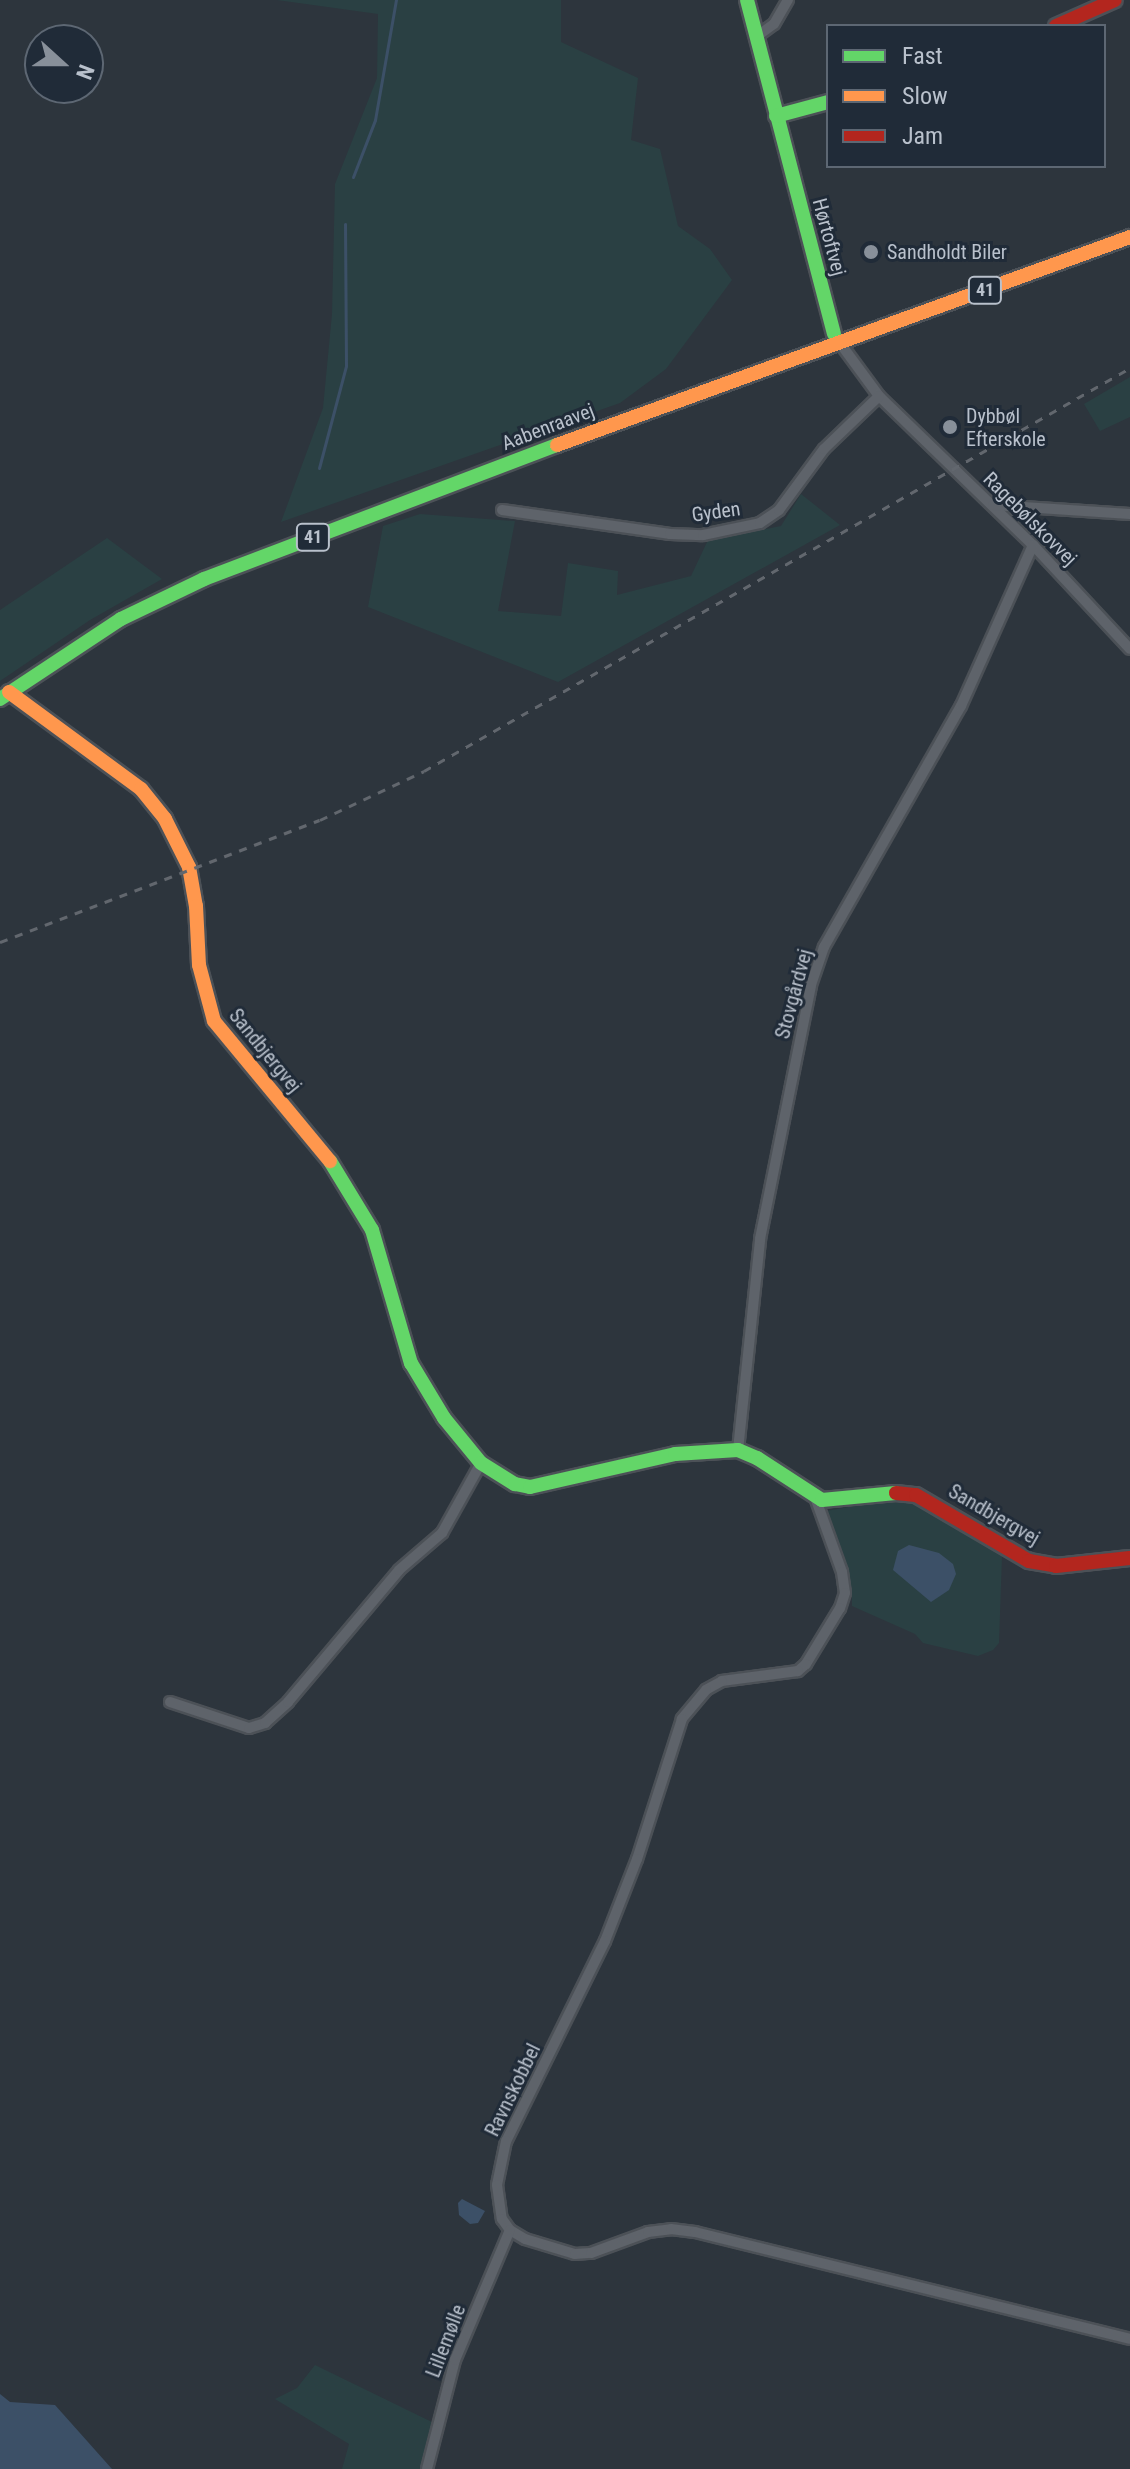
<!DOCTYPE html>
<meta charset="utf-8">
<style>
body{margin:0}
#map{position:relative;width:1130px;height:2469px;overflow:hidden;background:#2d353d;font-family:"Roboto Condensed",sans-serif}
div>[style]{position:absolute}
.green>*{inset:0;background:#2a4043}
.water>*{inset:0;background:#3c5067}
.stream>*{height:3px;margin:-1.5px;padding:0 1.5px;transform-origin:1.5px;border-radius:1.5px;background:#3c5067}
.roads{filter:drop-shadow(2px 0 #4c5157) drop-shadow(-2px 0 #4c5157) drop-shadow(0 2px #4c5157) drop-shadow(0 -2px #4c5157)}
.street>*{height:10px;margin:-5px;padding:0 5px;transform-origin:5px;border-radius:5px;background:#5e636a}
.fast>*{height:14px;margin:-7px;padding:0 7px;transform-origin:7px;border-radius:7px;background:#63d668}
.slow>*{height:14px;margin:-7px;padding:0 7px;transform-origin:7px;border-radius:7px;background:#ff974d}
.jam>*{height:14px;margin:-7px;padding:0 7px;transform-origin:7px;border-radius:7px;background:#b3261e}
.rail>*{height:3px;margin-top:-1.5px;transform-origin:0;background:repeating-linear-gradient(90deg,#62676e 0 8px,transparent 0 16px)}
.dots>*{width:22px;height:22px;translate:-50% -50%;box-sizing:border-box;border:4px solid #202b38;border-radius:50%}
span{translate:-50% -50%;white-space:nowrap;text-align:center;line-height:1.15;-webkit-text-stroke:6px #202b38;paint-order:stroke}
.shield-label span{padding:2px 6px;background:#202b38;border:2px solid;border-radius:6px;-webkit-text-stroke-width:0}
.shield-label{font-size:18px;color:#b9c1cc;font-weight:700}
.street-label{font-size:20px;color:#b9c1cc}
.poi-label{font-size:20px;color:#b9c1cc}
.left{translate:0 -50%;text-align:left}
.legend{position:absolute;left:826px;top:24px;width:280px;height:144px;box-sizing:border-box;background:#202b38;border:2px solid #5d6773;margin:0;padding:10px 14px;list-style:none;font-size:24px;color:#b9c1cc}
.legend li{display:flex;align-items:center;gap:16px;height:40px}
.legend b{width:40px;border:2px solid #5d6773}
.north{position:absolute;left:24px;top:24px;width:80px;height:80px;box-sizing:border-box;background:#202b38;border:2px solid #5d6773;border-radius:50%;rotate:111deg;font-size:22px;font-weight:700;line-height:32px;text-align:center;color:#b9c1cc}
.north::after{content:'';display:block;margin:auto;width:28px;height:36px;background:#88909a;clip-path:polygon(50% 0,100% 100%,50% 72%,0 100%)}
</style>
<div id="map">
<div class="green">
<div style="clip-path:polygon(277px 0,561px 0,561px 42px,638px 78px,631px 140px,660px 149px,678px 226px,710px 249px,732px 280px,666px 369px,620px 403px,281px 522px,323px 408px,332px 314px,335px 184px,377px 78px,378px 14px)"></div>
<div style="clip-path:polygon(1130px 377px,1130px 417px,1100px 431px,1084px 404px)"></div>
<div style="clip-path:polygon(801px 494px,840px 525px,558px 682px,368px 607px,383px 526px,420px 514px,515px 521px,498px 611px,561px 616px,568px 563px,618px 571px,617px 595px,691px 576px,708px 540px,781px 526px)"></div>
<div style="clip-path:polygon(107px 538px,162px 579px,90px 620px,0 681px,0 610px)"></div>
<div style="clip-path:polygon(899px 1498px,928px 1505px,958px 1522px,1002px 1556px,999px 1643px,993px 1650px,978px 1656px,923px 1643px,915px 1634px,852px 1606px,852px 1589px,826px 1511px)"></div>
<div style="clip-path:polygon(315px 2365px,436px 2424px,424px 2469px,342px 2469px,349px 2444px,275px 2399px,297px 2388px)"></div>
</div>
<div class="water">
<div style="clip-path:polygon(909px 1545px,939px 1553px,953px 1564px,956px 1574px,949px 1590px,931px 1602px,893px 1570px,898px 1551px)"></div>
<div style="clip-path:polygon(462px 2199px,485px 2211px,478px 2223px,470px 2224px,459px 2215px,458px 2203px)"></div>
<div style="clip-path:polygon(0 2394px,10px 2402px,55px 2405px,112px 2469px,0 2469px)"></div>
</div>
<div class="stream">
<div style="left:353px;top:177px;width:61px;rotate:-68.9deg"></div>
<div style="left:375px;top:120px;width:122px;rotate:-80.1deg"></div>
<div style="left:319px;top:468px;width:106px;rotate:-75.2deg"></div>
<div style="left:346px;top:366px;width:142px;rotate:-90.4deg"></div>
</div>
<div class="roads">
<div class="street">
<div style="left:756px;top:37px;width:22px;rotate:-36deg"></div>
<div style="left:774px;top:24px;width:28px;rotate:-60deg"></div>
<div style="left:837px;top:339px;width:71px;rotate:53.6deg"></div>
<div style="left:879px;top:396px;width:214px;rotate:44.1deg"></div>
<div style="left:1033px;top:545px;width:142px;rotate:47deg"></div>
<div style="left:993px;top:505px;width:137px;rotate:3.8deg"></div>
<div style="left:502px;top:510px;width:170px;rotate:8.1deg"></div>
<div style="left:670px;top:534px;width:33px;rotate:2deg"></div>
<div style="left:703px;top:535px;width:58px;rotate:-11.9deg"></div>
<div style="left:760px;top:523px;width:23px;rotate:-34deg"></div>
<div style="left:779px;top:510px;width:76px;rotate:-53.6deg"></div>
<div style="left:824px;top:449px;width:76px;rotate:-43.9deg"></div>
<div style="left:738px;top:1450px;width:212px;rotate:-84deg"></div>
<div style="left:760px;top:1239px;width:259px;rotate:-78.6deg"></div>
<div style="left:811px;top:985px;width:40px;rotate:-71.1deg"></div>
<div style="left:824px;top:947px;width:277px;rotate:-60.4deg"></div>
<div style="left:961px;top:706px;width:176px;rotate:-65.9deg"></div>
<div style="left:815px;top:1497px;width:80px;rotate:70.2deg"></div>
<div style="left:842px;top:1572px;width:21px;rotate:82deg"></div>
<div style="left:845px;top:1593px;width:16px;rotate:108deg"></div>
<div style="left:840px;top:1608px;width:66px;rotate:121.3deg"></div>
<div style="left:806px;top:1664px;width:11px;rotate:139deg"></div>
<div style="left:798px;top:1671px;width:77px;rotate:172.5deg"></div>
<div style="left:722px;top:1681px;width:18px;rotate:151deg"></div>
<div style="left:706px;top:1690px;width:38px;rotate:130deg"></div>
<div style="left:682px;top:1719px;width:147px;rotate:107.8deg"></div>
<div style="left:637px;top:1859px;width:88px;rotate:111.3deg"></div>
<div style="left:605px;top:1941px;width:223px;rotate:116.3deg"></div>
<div style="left:506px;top:2141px;width:45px;rotate:101.6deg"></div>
<div style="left:497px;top:2185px;width:34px;rotate:82deg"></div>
<div style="left:502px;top:2219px;width:14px;rotate:54deg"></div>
<div style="left:510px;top:2230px;width:17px;rotate:31deg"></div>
<div style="left:525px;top:2239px;width:52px;rotate:16.7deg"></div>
<div style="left:575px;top:2254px;width:16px;rotate:-4deg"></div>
<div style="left:591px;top:2253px;width:61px;rotate:-20.2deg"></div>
<div style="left:648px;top:2232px;width:23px;rotate:-7deg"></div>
<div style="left:671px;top:2229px;width:24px;rotate:7deg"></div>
<div style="left:695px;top:2232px;width:448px;rotate:13.8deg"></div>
<div style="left:170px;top:1702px;width:83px;rotate:18.2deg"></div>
<div style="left:249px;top:1728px;width:17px;rotate:-17deg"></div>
<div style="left:265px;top:1723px;width:31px;rotate:-42deg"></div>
<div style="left:288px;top:1702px;width:172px;rotate:-49.9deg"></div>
<div style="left:399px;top:1570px;width:57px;rotate:-40.7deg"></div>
<div style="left:442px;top:1533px;width:80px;rotate:-60.9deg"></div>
<div style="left:427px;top:2469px;width:113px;rotate:-75.6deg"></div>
<div style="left:455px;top:2360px;width:141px;rotate:-67.1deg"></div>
</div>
<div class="fast">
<div style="left:747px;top:0;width:345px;rotate:75.4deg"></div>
<div style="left:776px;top:116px;width:54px;rotate:-15.1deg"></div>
<div style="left:0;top:699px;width:145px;rotate:-33.5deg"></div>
<div style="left:121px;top:619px;width:92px;rotate:-25.7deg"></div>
<div style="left:204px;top:579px;width:378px;rotate:-20.8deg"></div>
<div style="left:330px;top:1161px;width:81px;rotate:58.7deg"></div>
<div style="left:372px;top:1230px;width:139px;rotate:73.7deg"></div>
<div style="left:411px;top:1363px;width:64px;rotate:59deg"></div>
<div style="left:444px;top:1418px;width:58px;rotate:50.6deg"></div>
<div style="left:481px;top:1463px;width:40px;rotate:32deg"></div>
<div style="left:515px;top:1484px;width:15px;rotate:11deg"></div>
<div style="left:530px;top:1487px;width:149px;rotate:-12.8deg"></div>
<div style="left:675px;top:1454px;width:63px;rotate:-3.6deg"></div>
<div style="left:738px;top:1450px;width:21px;rotate:23deg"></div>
<div style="left:757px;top:1458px;width:77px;rotate:32.9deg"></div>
<div style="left:822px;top:1500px;width:74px;rotate:-5.4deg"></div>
</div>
<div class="slow">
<div style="left:557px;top:445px;width:610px;rotate:-19.95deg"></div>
<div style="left:9px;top:692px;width:164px;rotate:36.3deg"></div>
<div style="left:141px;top:789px;width:38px;rotate:51deg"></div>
<div style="left:165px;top:819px;width:54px;rotate:63.4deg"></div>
<div style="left:189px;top:867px;width:40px;rotate:80deg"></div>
<div style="left:196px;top:906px;width:59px;rotate:87.1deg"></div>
<div style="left:199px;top:965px;width:58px;rotate:75deg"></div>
<div style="left:214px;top:1021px;width:182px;rotate:50.4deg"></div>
</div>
<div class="jam">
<div style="left:1056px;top:26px;width:64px;rotate:-23.8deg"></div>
<div style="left:896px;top:1493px;width:20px;rotate:6deg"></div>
<div style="left:916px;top:1495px;width:131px;rotate:30.3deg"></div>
<div style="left:1029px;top:1561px;width:27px;rotate:10deg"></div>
<div style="left:1056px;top:1566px;width:74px;rotate:-6.2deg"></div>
</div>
</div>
<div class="rail">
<div style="left:0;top:942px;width:342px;rotate:-20.9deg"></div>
<div style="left:320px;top:820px;width:115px;rotate:-25.2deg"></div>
<div style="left:424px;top:771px;width:813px;rotate:-29.72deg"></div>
</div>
<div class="dots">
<div style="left:871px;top:252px;background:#88909a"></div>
<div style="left:950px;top:427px;background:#88909a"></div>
</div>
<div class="shield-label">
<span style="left:985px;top:290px">41</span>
<span style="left:313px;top:537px">41</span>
</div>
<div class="street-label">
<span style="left:829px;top:237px;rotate:75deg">Hørtoftvej</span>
<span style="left:548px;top:427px;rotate:-21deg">Aabenraavej</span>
<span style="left:716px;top:512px;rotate:-8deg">Gyden</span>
<span style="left:1030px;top:519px;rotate:45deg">Ragebølskovvej</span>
<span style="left:794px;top:994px;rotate:-75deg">Stovgårdvej</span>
<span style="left:265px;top:1051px;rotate:51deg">Sandbjergvej</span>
<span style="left:994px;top:1515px;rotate:30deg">Sandbjergvej</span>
<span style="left:513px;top:2090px;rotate:-64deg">Ravnskobbel</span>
<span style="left:446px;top:2341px;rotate:-69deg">Lillemølle</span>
</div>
<div class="poi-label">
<span class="left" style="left:887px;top:252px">Sandholdt Biler</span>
<span class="left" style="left:966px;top:428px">Dybbøl<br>Efterskole</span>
</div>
<ul class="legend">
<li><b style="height:10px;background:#63d668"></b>Fast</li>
<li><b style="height:10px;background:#ff974d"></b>Slow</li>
<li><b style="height:10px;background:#b3261e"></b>Jam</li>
</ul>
<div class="north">N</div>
</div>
